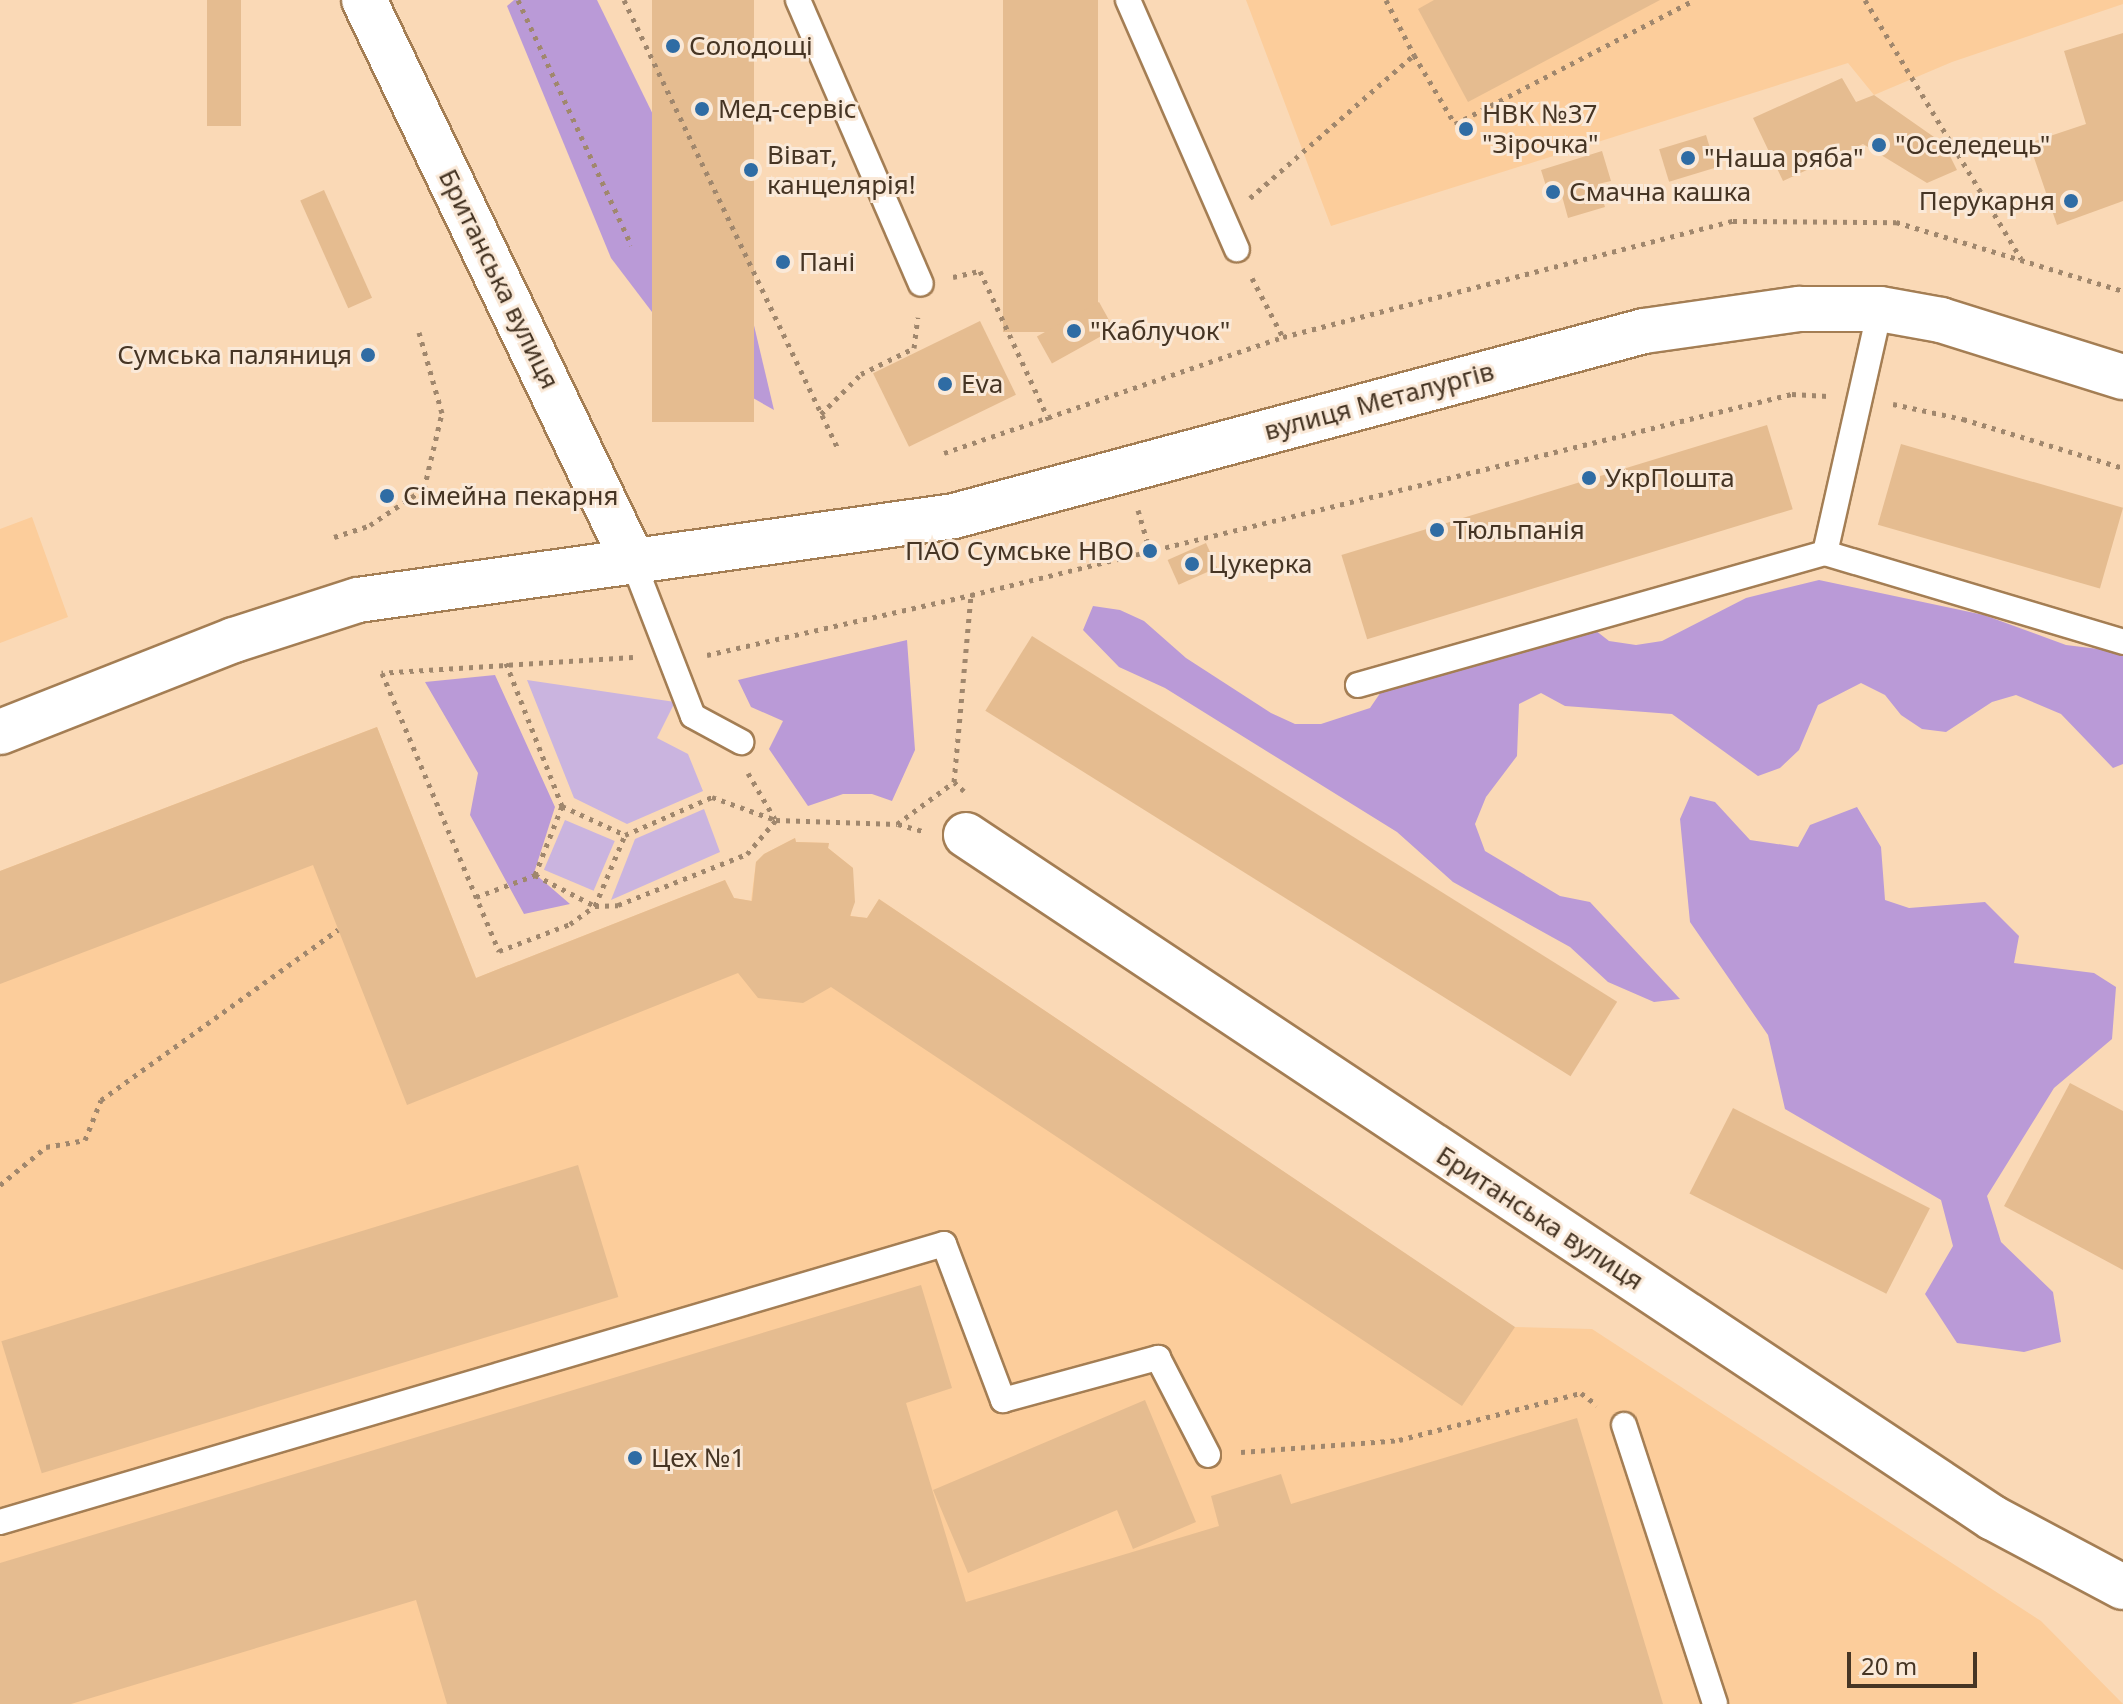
<!DOCTYPE html>
<meta charset="utf-8">
<style>
body{margin:0}
#map{position:relative;width:2123px;height:1704px;overflow:hidden;background:#fad9b6;font-family:"Noto Sans",sans-serif}
div>[style]{position:absolute}
.built>*{inset:0;background:#fccd9b}
.green>*{inset:0;background:#cab4df;transform-origin:0 0}
.forest>*{inset:0;background:#ba9ad7}
.building>*{inset:0;background:#e5bc90;transform-origin:0 0}
.path>*{height:5px;margin-top:-2.5px;transform-origin:0;background:repeating-linear-gradient(90deg,#a0876d 0 4px,transparent 0 10px)}
.roads{filter:drop-shadow(2px 0 #a47e54) drop-shadow(-2px 0 #a47e54) drop-shadow(0 2px #a47e54) drop-shadow(0 -2px #a47e54)}
.service>*{height:24px;margin:-12px;padding:0 12px;transform-origin:12px;border-radius:12px;background:#fff}
.minor>*{height:44px;margin:-22px;padding:0 22px;transform-origin:22px;border-radius:22px;background:#fff}
.secondary>*{height:44px;margin:-22px;padding:0 22px;transform-origin:22px;border-radius:22px;background:#fff}
.primary>*{height:44px;margin:-22px;padding:0 22px;transform-origin:22px;border-radius:22px;background:#fff}
.dots>*{width:22px;height:22px;translate:-50% -50%;box-sizing:border-box;border:4px solid #fae9d8;border-radius:50%}
span{translate:-50% -50%;white-space:nowrap;text-align:center;line-height:1.15;-webkit-text-stroke:6px #fae9d8;paint-order:stroke}
.poi-label{font-size:26px;color:#463524}
.left{translate:0 -50%;text-align:left}
.right{translate:-100% -50%;text-align:right}
.street-label{font-size:26px;color:#463524}
.scale{position:absolute;left:1847px;top:1652px;width:130px;height:36px;box-sizing:border-box;border:4px solid #463524;border-top:0;padding-left:10px;font-size:24px;line-height:28px;white-space:nowrap;color:#463524;-webkit-text-stroke:6px #fae9d8;paint-order:stroke}
</style>
<div id="map">
<div class="built">
<div style="clip-path:polygon(1246px 0,2123px 0,2123px 4px,1952px 62px,1874px 95px,1848px 63px,1331px 226px)"></div>
<div style="clip-path:polygon(32px 517px,68px 617px,0 643px,0 529px)"></div>
<div style="clip-path:polygon(377px 727px,476px 978px,725px 880px,734px 898px,751px 901px,756px 862px,764px 854px,795px 838px,796px 842px,829px 843px,828px 848px,853px 868px,851px 916px,867px 918px,879px 899px,1514px 1327px,1592px 1329px,2041px 1621px,2123px 1704px,0 1704px,0 871px)"></div>
</div>
<div class="green">
<div style="clip-path:polygon(527px 680px,675px 702px,657px 738px,688px 754px,703px 791px,627px 824px,574px 798px)"></div>
<div style="clip-path:polygon(704px 809px,720px 852px,611px 900px,635px 839px)"></div>
<div style="left:565px;top:820px;width:54px;height:54px;rotate:23deg"></div>
</div>
<div class="forest">
<div style="clip-path:polygon(514px 0,597px 0,752px 317px,774px 410px,690px 362px,611px 258px,507px 6px)"></div>
<div style="clip-path:polygon(1819px 580px,1984px 615px,2066px 645px,2123px 652px,2123px 764px,2113px 768px,2061px 714px,2016px 695px,1992px 702px,1946px 732px,1922px 729px,1901px 715px,1885px 695px,1861px 683px,1818px 705px,1799px 750px,1780px 768px,1758px 776px,1672px 714px,1565px 706px,1541px 693px,1519px 704px,1517px 756px,1486px 797px,1475px 824px,1485px 851px,1560px 896px,1590px 902px,1680px 999px,1654px 1002px,1608px 982px,1570px 947px,1453px 882px,1397px 832px,1165px 688px,1119px 667px,1083px 630px,1093px 606px,1120px 610px,1144px 621px,1186px 658px,1271px 713px,1295px 724px,1321px 724px,1370px 708px,1385px 686px,1452px 647px,1535px 621px,1572px 612px,1609px 641px,1636px 645px,1662px 641px,1746px 598px)"></div>
<div style="clip-path:polygon(907px 640px,915px 750px,892px 801px,872px 794px,843px 794px,808px 806px,769px 749px,783px 721px,751px 707px,738px 680px)"></div>
<div style="clip-path:polygon(495px 675px,555px 807px,534px 873px,570px 904px,524px 914px,470px 815px,478px 773px,425px 682px)"></div>
<div style="clip-path:polygon(1690px 796px,1715px 802px,1750px 840px,1798px 847px,1810px 825px,1857px 807px,1881px 847px,1885px 900px,1909px 908px,1985px 902px,2019px 936px,2014px 963px,2094px 973px,2116px 987px,2112px 1039px,2054px 1088px,1987px 1196px,2001px 1242px,2053px 1292px,2061px 1342px,2024px 1352px,1957px 1343px,1925px 1294px,1953px 1246px,1941px 1200px,1785px 1109px,1768px 1035px,1690px 922px,1680px 819px)"></div>
</div>
<div class="building">
<div style="left:207px;top:0;width:34px;height:126px"></div>
<div style="left:652px;top:0;width:102px;height:422px"></div>
<div style="left:1003px;top:0;width:95px;height:332px"></div>
<div style="clip-path:polygon(1434px 0,1660px 0,1468px 102px,1418px 9px)"></div>
<div style="clip-path:polygon(2123px 33px,2123px 201px,2057px 225px,2029px 143px,2086px 124px,2064px 51px)"></div>
<div style="clip-path:polygon(1842px 78px,1856px 102px,1874px 95px,1944px 144px,1957px 170px,1927px 183px,1863px 144px,1783px 181px,1753px 118px)"></div>
<div style="left:1706px;top:135px;width:34px;height:49px;rotate:73deg"></div>
<div style="clip-path:polygon(1602px 151px,1611px 181px,1598px 184px,1605px 207px,1568px 218px,1562px 196px,1550px 199px,1541px 170px)"></div>
<div style="left:324px;top:190px;width:118px;height:26px;rotate:66deg"></div>
<div style="left:1099px;top:302px;width:31px;height:71px;rotate:61deg"></div>
<div style="left:980px;top:321px;width:82px;height:119px;rotate:64deg"></div>
<div style="left:1767px;top:425px;width:88px;height:445px;rotate:73deg"></div>
<div style="left:1901px;top:444px;width:231px;height:84px;rotate:16deg"></div>
<div style="left:1206px;top:543px;width:27px;height:42px;rotate:66deg"></div>
<div style="left:1032px;top:636px;width:690px;height:88px;rotate:32deg"></div>
<div style="clip-path:polygon(377px 727px,476px 978px,725px 880px,734px 898px,752px 901px,756px 862px,764px 854px,795px 838px,796px 842px,829px 843px,828px 848px,853px 868px,855px 902px,850px 916px,867px 918px,879px 899px,1515px 1327px,1462px 1406px,831px 987px,803px 1003px,758px 998px,738px 973px,407px 1105px,313px 865px,0 984px,0 871px)"></div>
<div style="clip-path:polygon(2070px 1083px,2123px 1111px,2123px 1270px,2004px 1206px)"></div>
<div style="left:1733px;top:1108px;width:221px;height:96px;rotate:27deg"></div>
<div style="left:578px;top:1165px;width:138px;height:603px;rotate:73deg"></div>
<div style="clip-path:polygon(921px 1285px,952px 1388px,906px 1403px,966px 1602px,1219px 1526px,1211px 1496px,1281px 1474px,1291px 1504px,1577px 1418px,1663px 1704px,447px 1704px,416px 1600px,71px 1704px,0 1704px,0 1563px)"></div>
<div style="clip-path:polygon(1145px 1400px,1196px 1522px,1133px 1549px,1117px 1510px,968px 1573px,933px 1490px)"></div>
</div>
<div class="path">
<div style="left:518px;top:0;width:270px;rotate:65.2deg"></div>
<div style="left:624px;top:0;width:495px;rotate:64.5deg"></div>
<div style="left:1386px;top:0;width:62px;rotate:63deg"></div>
<div style="left:1865px;top:0;width:302px;rotate:58.9deg"></div>
<div style="left:1250px;top:198px;width:218px;rotate:-41.1deg"></div>
<div style="left:1414px;top:55px;width:80px;rotate:59.3deg"></div>
<div style="left:1455px;top:124px;width:269px;rotate:-27.4deg"></div>
<div style="left:953px;top:277px;width:28px;rotate:-13deg"></div>
<div style="left:980px;top:271px;width:164px;rotate:65.2deg"></div>
<div style="left:1252px;top:278px;width:67px;rotate:62.3deg"></div>
<div style="left:1893px;top:404px;width:72px;rotate:12.1deg"></div>
<div style="left:1963px;top:419px;width:167px;rotate:17deg"></div>
<div style="left:821px;top:414px;width:57px;rotate:-45deg"></div>
<div style="left:861px;top:374px;width:59px;rotate:-26.1deg"></div>
<div style="left:914px;top:348px;width:31px;rotate:-83deg"></div>
<div style="left:944px;top:453px;width:358px;rotate:-18.9deg"></div>
<div style="left:1283px;top:337px;width:465px;rotate:-14.5deg"></div>
<div style="left:1733px;top:221px;width:163px;rotate:0.4deg"></div>
<div style="left:1896px;top:222px;width:237px;rotate:16.9deg"></div>
<div style="left:1138px;top:510px;width:43px;rotate:73.7deg"></div>
<div style="left:334px;top:537px;width:38px;rotate:-18deg"></div>
<div style="left:370px;top:525px;width:65px;rotate:-33.7deg"></div>
<div style="left:424px;top:489px;width:78px;rotate:-76.7deg"></div>
<div style="left:442px;top:413px;width:84px;rotate:-105.9deg"></div>
<div style="left:707px;top:655px;width:271px;rotate:-12.8deg"></div>
<div style="left:633px;top:657px;width:252px;rotate:176.4deg"></div>
<div style="left:382px;top:673px;width:302px;rotate:67.2deg"></div>
<div style="left:499px;top:951px;width:76px;rotate:-20.8deg"></div>
<div style="left:570px;top:924px;width:31px;rotate:-36deg"></div>
<div style="left:595px;top:906px;width:23px;rotate:-2deg"></div>
<div style="left:618px;top:905px;width:139px;rotate:-21.6deg"></div>
<div style="left:747px;top:854px;width:45px;rotate:-49.5deg"></div>
<div style="left:776px;top:820px;width:121px;rotate:1.9deg"></div>
<div style="left:897px;top:824px;width:71px;rotate:-36.4deg"></div>
<div style="left:506px;top:663px;width:154px;rotate:68.6deg"></div>
<div style="left:562px;top:806px;width:69px;rotate:24.7deg"></div>
<div style="left:748px;top:773px;width:53px;rotate:59.6deg"></div>
<div style="left:964px;top:791px;width:13px;rotate:-138deg"></div>
<div style="left:954px;top:782px;width:188px;rotate:-84.8deg"></div>
<div style="left:971px;top:595px;width:845px;rotate:-13.76deg"></div>
<div style="left:1792px;top:394px;width:36px;rotate:3deg"></div>
<div style="left:898px;top:824px;width:26px;rotate:16deg"></div>
<div style="left:535px;top:875px;width:74px;rotate:-68.6deg"></div>
<div style="left:476px;top:897px;width:63px;rotate:-20.4deg"></div>
<div style="left:535px;top:875px;width:68px;rotate:27.3deg"></div>
<div style="left:595px;top:906px;width:77px;rotate:-67.1deg"></div>
<div style="left:625px;top:835px;width:95px;rotate:-23.6deg"></div>
<div style="left:712px;top:797px;width:68px;rotate:19.8deg"></div>
<div style="left:0;top:1185px;width:60px;rotate:-39.6deg"></div>
<div style="left:46px;top:1147px;width:40px;rotate:-10deg"></div>
<div style="left:85px;top:1140px;width:43px;rotate:-68.2deg"></div>
<div style="left:101px;top:1100px;width:292px;rotate:-35.7deg"></div>
<div style="left:1241px;top:1452px;width:158px;rotate:-4.3deg"></div>
<div style="left:1399px;top:1440px;width:188px;rotate:-14.5deg"></div>
<div style="left:1581px;top:1393px;width:20px;rotate:37deg"></div>
</div>
<div class="roads">
<div class="service">
<div style="left:798px;top:0;width:309px;rotate:66.6deg"></div>
<div style="left:1128px;top:0;width:272px;rotate:66.4deg"></div>
<div style="left:1825px;top:553px;width:250px;rotate:-77.3deg"></div>
<div style="left:632px;top:559px;width:168px;rotate:68.8deg"></div>
<div style="left:693px;top:716px;width:55px;rotate:28.4deg"></div>
<div style="left:1358px;top:685px;width:485px;rotate:-15.8deg"></div>
<div style="left:1825px;top:553px;width:311px;rotate:16.6deg"></div>
<div style="left:1624px;top:1425px;width:293px;rotate:71.9deg"></div>
<div style="left:0;top:1522px;width:984px;rotate:-16.41deg"></div>
<div style="left:944px;top:1244px;width:167px;rotate:69.3deg"></div>
<div style="left:1003px;top:1400px;width:161px;rotate:-15.2deg"></div>
<div style="left:1158px;top:1358px;width:109px;rotate:62.7deg"></div>
</div>
<div class="minor">
<div style="left:966px;top:835px;width:1233px;rotate:33.63deg"></div>
<div style="left:1993px;top:1518px;width:147px;rotate:28deg"></div>
</div>
<div class="secondary">
<div style="left:364px;top:0;width:620px;rotate:64.39deg"></div>
</div>
<div class="primary">
<div style="left:0;top:732px;width:251px;rotate:-21.5deg"></div>
<div style="left:234px;top:640px;width:130px;rotate:-17.9deg"></div>
<div style="left:358px;top:600px;width:602px;rotate:-8.02deg"></div>
<div style="left:954px;top:516px;width:714px;rotate:-15.01deg"></div>
<div style="left:1644px;top:331px;width:157px;rotate:-8.1deg"></div>
<div style="left:1799px;top:309px;width:81px"></div>
<div style="left:1880px;top:309px;width:62px;rotate:10.2deg"></div>
<div style="left:1941px;top:320px;width:191px;rotate:17.4deg"></div>
</div>
</div>
<div class="dots">
<div style="left:673px;top:46px;background:#2f6ca4"></div>
<div style="left:702px;top:109px;background:#2f6ca4"></div>
<div style="left:1466px;top:129px;background:#2f6ca4"></div>
<div style="left:1879px;top:145px;background:#2f6ca4"></div>
<div style="left:1688px;top:158px;background:#2f6ca4"></div>
<div style="left:751px;top:170px;background:#2f6ca4"></div>
<div style="left:1553px;top:192px;background:#2f6ca4"></div>
<div style="left:2071px;top:201px;background:#2f6ca4"></div>
<div style="left:783px;top:262px;background:#2f6ca4"></div>
<div style="left:1074px;top:331px;background:#2f6ca4"></div>
<div style="left:368px;top:355px;background:#2f6ca4"></div>
<div style="left:945px;top:384px;background:#2f6ca4"></div>
<div style="left:1589px;top:478px;background:#2f6ca4"></div>
<div style="left:387px;top:496px;background:#2f6ca4"></div>
<div style="left:1437px;top:530px;background:#2f6ca4"></div>
<div style="left:1150px;top:551px;background:#2f6ca4"></div>
<div style="left:1192px;top:564px;background:#2f6ca4"></div>
<div style="left:635px;top:1458px;background:#2f6ca4"></div>
</div>
<div class="poi-label">
<span class="left" style="left:689px;top:46px">Солодощі</span>
<span class="left" style="left:718px;top:109px">Мед-сервіс</span>
<span class="left" style="left:1482px;top:129px">НВК №37<br>"Зірочка"</span>
<span class="left" style="left:1895px;top:145px">"Оселедець"</span>
<span class="left" style="left:767px;top:170px">Віват,<br>канцелярія!</span>
<span class="left" style="left:1704px;top:158px">"Наша ряба"</span>
<span class="left" style="left:1569px;top:192px">Смачна кашка</span>
<span class="right" style="left:2055px;top:201px">Перукарня</span>
<span class="left" style="left:799px;top:262px">Пані</span>
<span class="left" style="left:1090px;top:331px">"Каблучок"</span>
<span class="right" style="left:352px;top:355px">Сумська паляниця</span>
<span class="left" style="left:961px;top:384px">Eva</span>
<span class="left" style="left:1605px;top:478px">УкрПошта</span>
<span class="left" style="left:403px;top:496px">Сімейна пекарня</span>
<span class="left" style="left:1453px;top:530px">Тюльпанія</span>
<span class="right" style="left:1134px;top:551px">ПАО Сумське НВО</span>
<span class="left" style="left:1208px;top:564px">Цукерка</span>
<span class="left" style="left:651px;top:1458px">Цех №1</span>
</div>
<div class="street-label">
<span style="left:499px;top:279px;rotate:64deg">Британська вулиця</span>
<span style="left:1379px;top:401px;rotate:-15deg">вулиця Металургів</span>
<span style="left:1540px;top:1218px;rotate:33deg">Британська вулиця</span>
</div>
<div class="scale">20 m</div>
</div>
